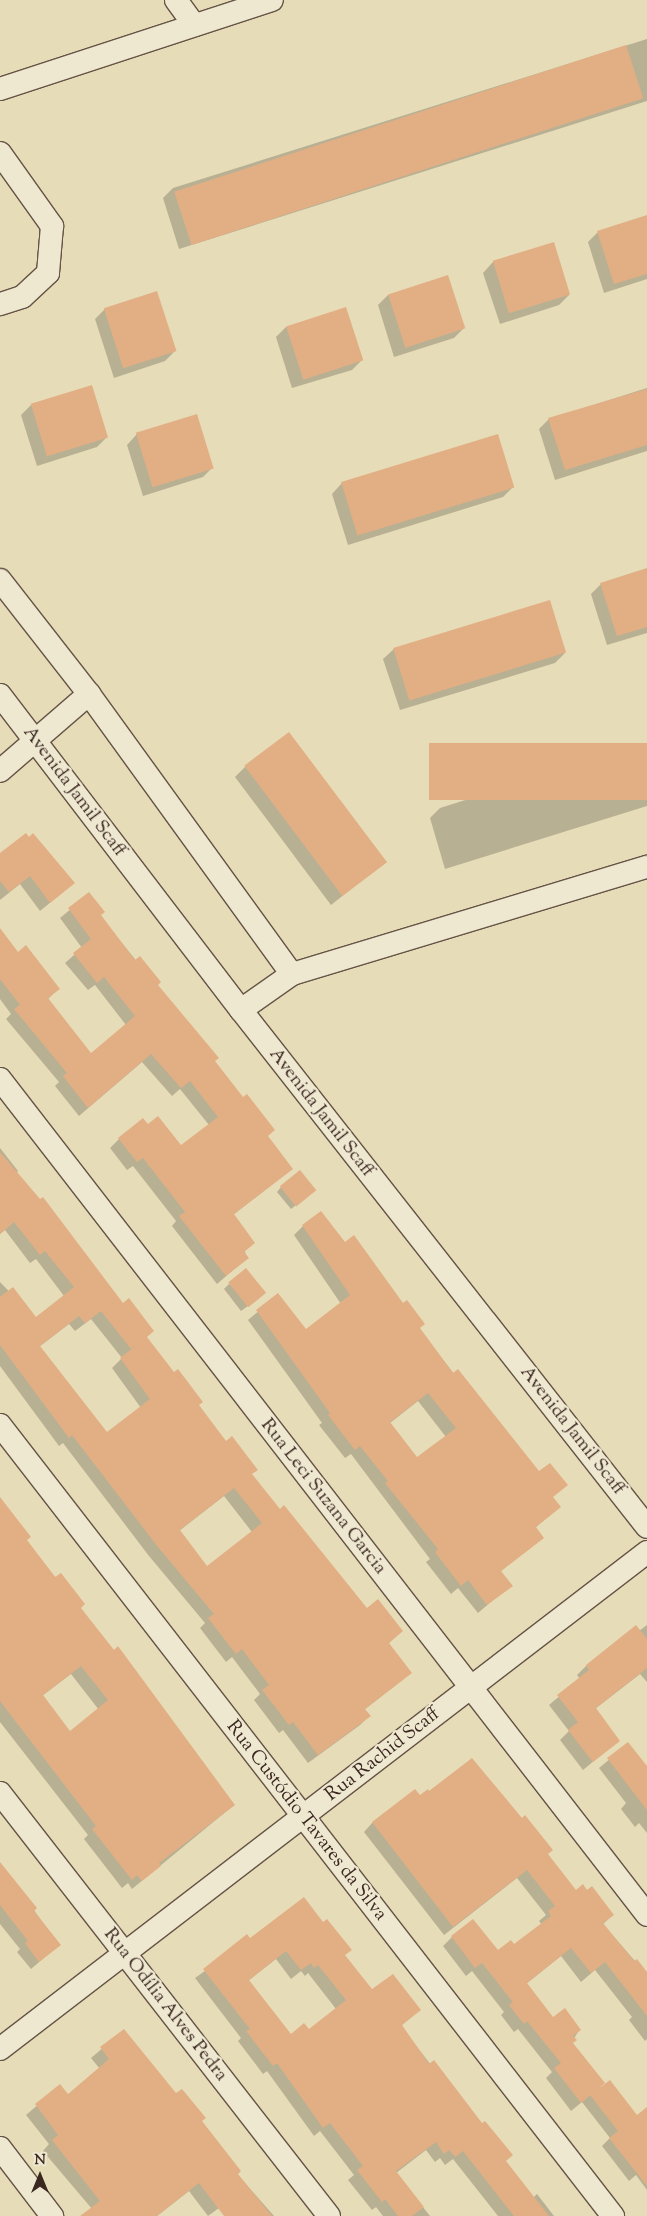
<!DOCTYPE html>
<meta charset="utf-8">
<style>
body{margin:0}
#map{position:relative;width:647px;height:2216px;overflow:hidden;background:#e7dcb8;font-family:"Sorts Mill Goudy",serif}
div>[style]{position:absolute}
.shadow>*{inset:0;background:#0003}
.building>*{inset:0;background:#e2af85;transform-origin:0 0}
.roads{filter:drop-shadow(1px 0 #655446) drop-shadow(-1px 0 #655446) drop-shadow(0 1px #655446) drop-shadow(0 -1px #655446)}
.street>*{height:22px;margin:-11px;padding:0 11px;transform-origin:11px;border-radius:11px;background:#efe8d1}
span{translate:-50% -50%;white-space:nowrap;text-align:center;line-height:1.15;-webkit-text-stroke:4.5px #efe8d1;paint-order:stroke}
.street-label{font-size:19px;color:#3a2720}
.north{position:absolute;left:15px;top:2151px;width:50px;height:50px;-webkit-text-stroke:4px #efe8d1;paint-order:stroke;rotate:0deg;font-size:14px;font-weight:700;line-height:20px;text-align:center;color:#3a2720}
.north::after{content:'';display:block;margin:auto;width:18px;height:22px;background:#3a2720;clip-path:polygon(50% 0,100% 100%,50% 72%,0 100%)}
</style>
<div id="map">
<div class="shadow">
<div style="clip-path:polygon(647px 39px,647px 101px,179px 249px,163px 198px,173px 188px)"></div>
<div style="clip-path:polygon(647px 216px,647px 279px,604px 293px,588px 242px,598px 232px)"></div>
<div style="clip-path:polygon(553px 244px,569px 295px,559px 305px,500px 324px,483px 273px,493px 262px)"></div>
<div style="clip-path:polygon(448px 277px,464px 328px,454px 338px,394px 357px,378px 305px,388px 295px)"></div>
<div style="clip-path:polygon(105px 309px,175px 351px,165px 361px,114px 378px,95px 319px)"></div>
<div style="clip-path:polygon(345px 309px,362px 360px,352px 370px,292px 388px,276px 337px,286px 327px)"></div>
<div style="clip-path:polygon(647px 388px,647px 451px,555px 480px,539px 429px,549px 419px)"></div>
<div style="clip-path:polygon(31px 405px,107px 437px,97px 447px,37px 466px,21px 415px)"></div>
<div style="clip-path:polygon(137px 434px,213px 467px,203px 477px,143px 496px,127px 445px)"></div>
<div style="clip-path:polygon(342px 483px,513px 487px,503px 497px,348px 545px,332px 494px)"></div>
<div style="clip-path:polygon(647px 570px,647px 633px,607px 645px,591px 594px,601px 584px)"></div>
<div style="clip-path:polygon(394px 649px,565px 653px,555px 663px,400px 710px,383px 659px)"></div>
<div style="clip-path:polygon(647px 743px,647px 806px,445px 869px,430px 818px,440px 808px)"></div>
<div style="clip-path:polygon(245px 767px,385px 862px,331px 905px,235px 777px)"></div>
<div style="clip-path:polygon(0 854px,74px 883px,40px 911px,20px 884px,0 900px)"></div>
<div style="clip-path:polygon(89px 894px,100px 916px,156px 985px,292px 1169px,233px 1215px,247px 1258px,217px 1284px,172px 1226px,176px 1221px,133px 1166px,127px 1170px,110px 1148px,119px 1139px,147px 1126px,181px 1147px,209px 1125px,180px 1089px,172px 1096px,142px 1062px,79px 1116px,55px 1086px,59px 1082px,6px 1019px,11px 1014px,0 999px,0 930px,17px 954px,58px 989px,48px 999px,90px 1055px,126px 1025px,95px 985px,88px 990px,65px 963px,82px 948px,60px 918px)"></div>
<div style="clip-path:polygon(evenodd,0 1148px,18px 1171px,16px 1173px,279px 1511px,367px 1609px,401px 1631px,388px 1644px,401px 1681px,364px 1710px,369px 1716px,360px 1725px,308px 1763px,283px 1730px,279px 1733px,254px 1700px,260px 1694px,232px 1657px,226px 1662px,200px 1628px,205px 1623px,149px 1556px,63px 1443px,59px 1446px,0 1366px,0 1282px,35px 1318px,64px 1296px,36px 1259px,30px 1263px,5px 1230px,0 1234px,0 1148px,91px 1319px,122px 1358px,112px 1368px,141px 1408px,107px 1434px,39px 1347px,69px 1324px,75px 1331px,91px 1319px,0 1148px,224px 1496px,252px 1532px,207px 1568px,179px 1531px,224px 1496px)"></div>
<div style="clip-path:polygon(281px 1187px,309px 1195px,291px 1209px,277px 1192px)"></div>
<div style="clip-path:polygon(evenodd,303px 1226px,345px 1244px,418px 1328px,559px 1507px,535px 1528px,543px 1537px,500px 1572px,511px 1585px,478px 1613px,458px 1588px,451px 1594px,426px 1562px,430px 1559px,351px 1454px,345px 1458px,319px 1425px,322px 1423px,248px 1320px,278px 1295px,305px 1331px,341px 1304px,294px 1235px,303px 1226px,418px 1401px,446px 1437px,417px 1459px,390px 1423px,418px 1401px)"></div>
<div style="clip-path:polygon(229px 1284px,259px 1298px,241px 1311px,224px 1289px)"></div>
<div style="clip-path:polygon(evenodd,0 1499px,26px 1540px,234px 1805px,132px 1889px,128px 1883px,122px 1888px,84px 1839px,88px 1835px,0 1722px,0 1499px,71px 1674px,99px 1710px,70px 1732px,42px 1696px,71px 1674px)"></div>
<div style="clip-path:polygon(647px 1625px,647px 1682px,640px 1674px,595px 1709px,618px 1741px,583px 1770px,560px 1740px,569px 1731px,549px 1705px,580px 1679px,577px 1675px,586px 1666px,636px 1627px,639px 1631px)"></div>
<div style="clip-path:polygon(628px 1744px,647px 1768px,647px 1833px,639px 1823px,635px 1827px,621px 1809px,626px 1803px,599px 1768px)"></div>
<div style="clip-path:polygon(420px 1797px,547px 1854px,576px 1892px,613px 1915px,603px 1924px,647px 1975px,647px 2039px,645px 2041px,629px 2020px,632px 2017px,595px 1970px,581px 1982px,561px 1956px,526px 1984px,553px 2019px,580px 2029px,571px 2043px,600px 2087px,647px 2128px,647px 2190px,636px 2175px,629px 2181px,602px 2146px,610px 2138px,582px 2102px,571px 2111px,546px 2078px,552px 2072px,518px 2029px,514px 2032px,501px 2015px,504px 2012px,472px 1971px,466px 1976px,443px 1946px,452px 1937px,498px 1952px,514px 1946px,542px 1925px,539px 1921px,546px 1915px,517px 1878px,444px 1935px,364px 1832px,373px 1822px)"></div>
<div style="clip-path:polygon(0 1863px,59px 1945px,31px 1969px,17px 1952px,20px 1949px,0 1924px)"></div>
<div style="clip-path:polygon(evenodd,250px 1939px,344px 1955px,372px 1991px,419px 2010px,401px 2026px,533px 2198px,537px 2194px,554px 2216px,498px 2216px,453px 2159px,445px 2165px,440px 2158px,435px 2162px,426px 2150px,396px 2173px,430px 2216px,383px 2216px,376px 2207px,372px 2210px,348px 2180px,354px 2175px,320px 2131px,314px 2136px,267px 2071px,263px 2074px,238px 2041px,241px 2038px,195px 1978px,250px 1939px,276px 1959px,291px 1979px,301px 1971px,305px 1976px,308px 1973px,336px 2009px,308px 2031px,290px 2035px,248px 1981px,276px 1959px)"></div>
<div style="clip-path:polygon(124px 2030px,176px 2095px,201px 2121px,237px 2174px,274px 2216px,225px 2216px,219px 2208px,208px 2216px,189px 2191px,157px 2216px,98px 2216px,43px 2151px,49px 2144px,26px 2115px,60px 2086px,67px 2096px,100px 2069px,91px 2058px)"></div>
</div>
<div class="building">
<div style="left:626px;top:45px;width:56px;height:475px;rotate:72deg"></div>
<div style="clip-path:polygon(647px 215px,647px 274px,614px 284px,597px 231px)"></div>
<div style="left:554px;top:242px;width:55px;height:64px;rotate:73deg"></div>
<div style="left:448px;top:275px;width:56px;height:63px;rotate:72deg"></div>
<div style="left:157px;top:291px;width:63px;height:56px;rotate:72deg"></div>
<div style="left:346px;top:307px;width:56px;height:63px;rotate:72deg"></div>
<div style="left:92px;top:385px;width:55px;height:64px;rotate:73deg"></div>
<div style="clip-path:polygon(647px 389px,647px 445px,565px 470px,548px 418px)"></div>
<div style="left:197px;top:414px;width:57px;height:64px;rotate:73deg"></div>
<div style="left:498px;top:434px;width:56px;height:164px;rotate:73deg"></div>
<div style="clip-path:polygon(647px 568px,647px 627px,617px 636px,600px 583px)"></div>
<div style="left:550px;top:600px;width:55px;height:164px;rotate:73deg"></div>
<div style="left:289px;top:732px;width:163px;height:56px;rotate:53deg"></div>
<div style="left:647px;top:743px;width:57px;height:218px;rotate:90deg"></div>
<div style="clip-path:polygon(26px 833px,29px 837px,33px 833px,75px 883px,50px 903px,30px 876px,9px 892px,0 881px,0 853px)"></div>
<div style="clip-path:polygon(89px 892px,105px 912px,101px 915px,135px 960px,140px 956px,161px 982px,158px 985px,219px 1058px,215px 1061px,243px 1097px,247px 1094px,275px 1130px,268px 1136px,293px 1169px,234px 1214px,255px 1243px,244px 1252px,249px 1258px,226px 1276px,179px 1216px,185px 1212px,143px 1158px,137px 1162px,118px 1138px,143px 1118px,148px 1124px,158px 1116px,181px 1145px,218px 1117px,190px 1081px,181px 1088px,151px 1054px,88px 1108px,63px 1076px,67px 1073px,14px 1009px,20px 1005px,0 979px,0 928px,18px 952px,26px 945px,60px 989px,48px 998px,91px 1053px,135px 1016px,104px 977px,97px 983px,73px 953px,91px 939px,68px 908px)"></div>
<div style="clip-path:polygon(evenodd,0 1152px,40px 1199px,43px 1197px,123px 1303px,129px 1298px,154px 1331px,147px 1337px,174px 1372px,178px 1369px,203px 1402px,199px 1405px,226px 1441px,232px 1436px,258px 1470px,252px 1474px,280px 1509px,284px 1505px,367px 1608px,378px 1599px,403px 1631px,389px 1643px,412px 1673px,365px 1709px,371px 1716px,318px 1755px,293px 1722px,289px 1725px,262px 1690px,269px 1685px,242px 1649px,236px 1654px,208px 1618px,214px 1614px,158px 1547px,72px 1435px,69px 1438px,0 1345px,0 1297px,13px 1287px,36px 1317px,74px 1287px,45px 1251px,40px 1255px,14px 1222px,0 1234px,0 1152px,101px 1311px,131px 1349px,141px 1342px,120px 1358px,150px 1399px,107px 1432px,40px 1346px,79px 1316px,85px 1323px,101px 1311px,0 1152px,234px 1488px,262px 1523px,207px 1566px,180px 1530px,234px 1488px)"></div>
<div style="left:300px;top:1170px;width:26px;height:26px;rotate:51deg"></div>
<div style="clip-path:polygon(evenodd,321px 1211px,345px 1242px,354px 1235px,403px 1303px,407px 1300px,425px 1324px,420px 1328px,453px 1373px,458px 1369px,539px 1471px,550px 1463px,568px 1485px,553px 1497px,561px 1507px,536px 1527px,544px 1538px,501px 1571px,513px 1586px,487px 1605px,468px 1580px,461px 1586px,435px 1552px,438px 1549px,385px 1483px,388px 1481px,360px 1446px,355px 1450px,328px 1415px,330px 1413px,256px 1310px,278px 1293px,306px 1329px,350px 1295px,302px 1225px,321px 1211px,428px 1393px,456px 1428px,417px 1457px,390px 1422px,428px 1393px)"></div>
<div style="left:246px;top:1268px;width:32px;height:23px;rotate:51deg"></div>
<div style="clip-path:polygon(evenodd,0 1497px,31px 1537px,27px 1540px,55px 1577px,61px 1573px,85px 1604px,81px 1608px,114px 1650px,118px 1646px,235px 1805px,159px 1863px,161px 1866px,142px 1881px,137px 1875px,132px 1880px,92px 1829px,96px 1826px,0 1701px,0 1497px,81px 1666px,108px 1700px,70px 1731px,43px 1695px,81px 1666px)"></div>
<div style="clip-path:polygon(636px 1625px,647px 1639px,647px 1668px,596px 1708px,620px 1741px,593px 1762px,568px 1730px,578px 1722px,557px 1695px,589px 1670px,586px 1665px)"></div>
<div style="clip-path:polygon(628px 1742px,647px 1766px,647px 1810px,607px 1758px)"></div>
<div style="clip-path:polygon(472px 1758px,522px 1818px,525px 1815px,553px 1850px,548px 1854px,576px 1890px,583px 1884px,587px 1890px,592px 1886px,614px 1915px,603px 1923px,634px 1961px,637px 1959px,647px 1972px,647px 2016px,605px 1962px,591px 1973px,571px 1948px,527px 1983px,553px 2017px,565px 2008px,581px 2030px,573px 2036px,577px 2040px,573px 2043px,605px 2083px,581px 2103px,554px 2068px,561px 2063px,527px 2021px,524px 2024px,509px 2005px,513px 2002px,482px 1963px,475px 1968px,451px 1936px,473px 1919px,498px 1950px,511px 1940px,514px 1944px,551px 1916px,548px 1911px,555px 1906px,527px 1870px,453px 1927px,372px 1822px,415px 1789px,420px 1795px,428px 1789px,429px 1791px)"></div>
<div style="clip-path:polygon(0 1862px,37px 1908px,34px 1911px,61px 1945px,39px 1962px,25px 1943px,28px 1941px,0 1905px)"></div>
<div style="clip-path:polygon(evenodd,304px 1897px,323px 1922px,327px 1919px,352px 1950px,345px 1955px,372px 1989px,393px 1974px,421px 2010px,402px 2025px,429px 2064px,434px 2060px,482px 2123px,485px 2121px,513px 2155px,506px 2161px,549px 2216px,514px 2216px,463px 2151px,455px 2157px,449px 2150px,444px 2154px,436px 2142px,396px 2171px,424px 2207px,412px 2216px,398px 2216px,385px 2199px,382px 2202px,357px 2170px,363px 2166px,330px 2123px,323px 2128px,277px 2063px,273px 2066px,246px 2031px,250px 2029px,203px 1969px,247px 1934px,250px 1938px,304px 1897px,286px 1951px,301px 1970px,311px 1963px,314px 1968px,318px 1965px,346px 2000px,309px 2029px,304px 2023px,291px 2034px,249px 1980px,286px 1951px)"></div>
<div style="clip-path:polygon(124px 2029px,176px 2093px,182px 2089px,206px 2118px,202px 2121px,241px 2171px,238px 2174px,272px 2216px,224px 2216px,199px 2183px,157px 2216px,80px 2216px,100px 2201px,52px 2140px,58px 2135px,35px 2104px,60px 2084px,68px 2094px,109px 2059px,100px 2047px)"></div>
<div style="clip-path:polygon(610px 2080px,637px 2115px,647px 2107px,647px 2186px,609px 2138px,618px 2131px,590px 2095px)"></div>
</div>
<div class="roads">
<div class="street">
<div style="left:176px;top:0;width:31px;rotate:54deg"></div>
<div style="left:0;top:89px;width:286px;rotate:-18.1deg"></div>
<div style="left:0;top:153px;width:90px;rotate:54.5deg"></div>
<div style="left:52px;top:226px;width:47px;rotate:94.9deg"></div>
<div style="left:48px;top:273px;width:35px;rotate:137deg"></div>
<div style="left:22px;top:297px;width:23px;rotate:162deg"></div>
<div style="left:0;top:580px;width:145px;rotate:52deg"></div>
<div style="left:89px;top:694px;width:346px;rotate:54.1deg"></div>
<div style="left:0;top:695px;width:397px;rotate:52.6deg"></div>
<div style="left:241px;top:1010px;width:657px;rotate:51.86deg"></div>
<div style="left:0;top:771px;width:118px;rotate:-40.9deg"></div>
<div style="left:241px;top:1010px;width:62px;rotate:-35.2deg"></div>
<div style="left:292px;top:974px;width:371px;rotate:-16.8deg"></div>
<div style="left:0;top:1079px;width:1057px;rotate:52.26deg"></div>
<div style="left:0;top:1425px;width:1001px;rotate:52.23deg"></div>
<div style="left:0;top:1793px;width:536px;rotate:52.13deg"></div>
<div style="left:0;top:2049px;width:816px;rotate:-37.53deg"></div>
<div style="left:0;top:2148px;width:86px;rotate:52.6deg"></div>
</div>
</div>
<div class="street-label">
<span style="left:74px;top:792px;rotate:53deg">Avenida Jamil Scaff</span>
<span style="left:321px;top:1113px;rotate:52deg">Avenida Jamil Scaff</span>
<span style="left:572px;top:1431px;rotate:52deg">Avenida Jamil Scaff</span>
<span style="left:323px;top:1497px;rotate:52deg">Rua Leci Suzana Garcia</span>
<span style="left:383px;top:1755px;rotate:-38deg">Rua Rachid Scaff</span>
<span style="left:306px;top:1821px;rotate:52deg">Rua Custódio Tavares da Silva</span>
<span style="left:165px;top:2005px;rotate:52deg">Rua Odília Alves Pedra</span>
</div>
<div class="north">N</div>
</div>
